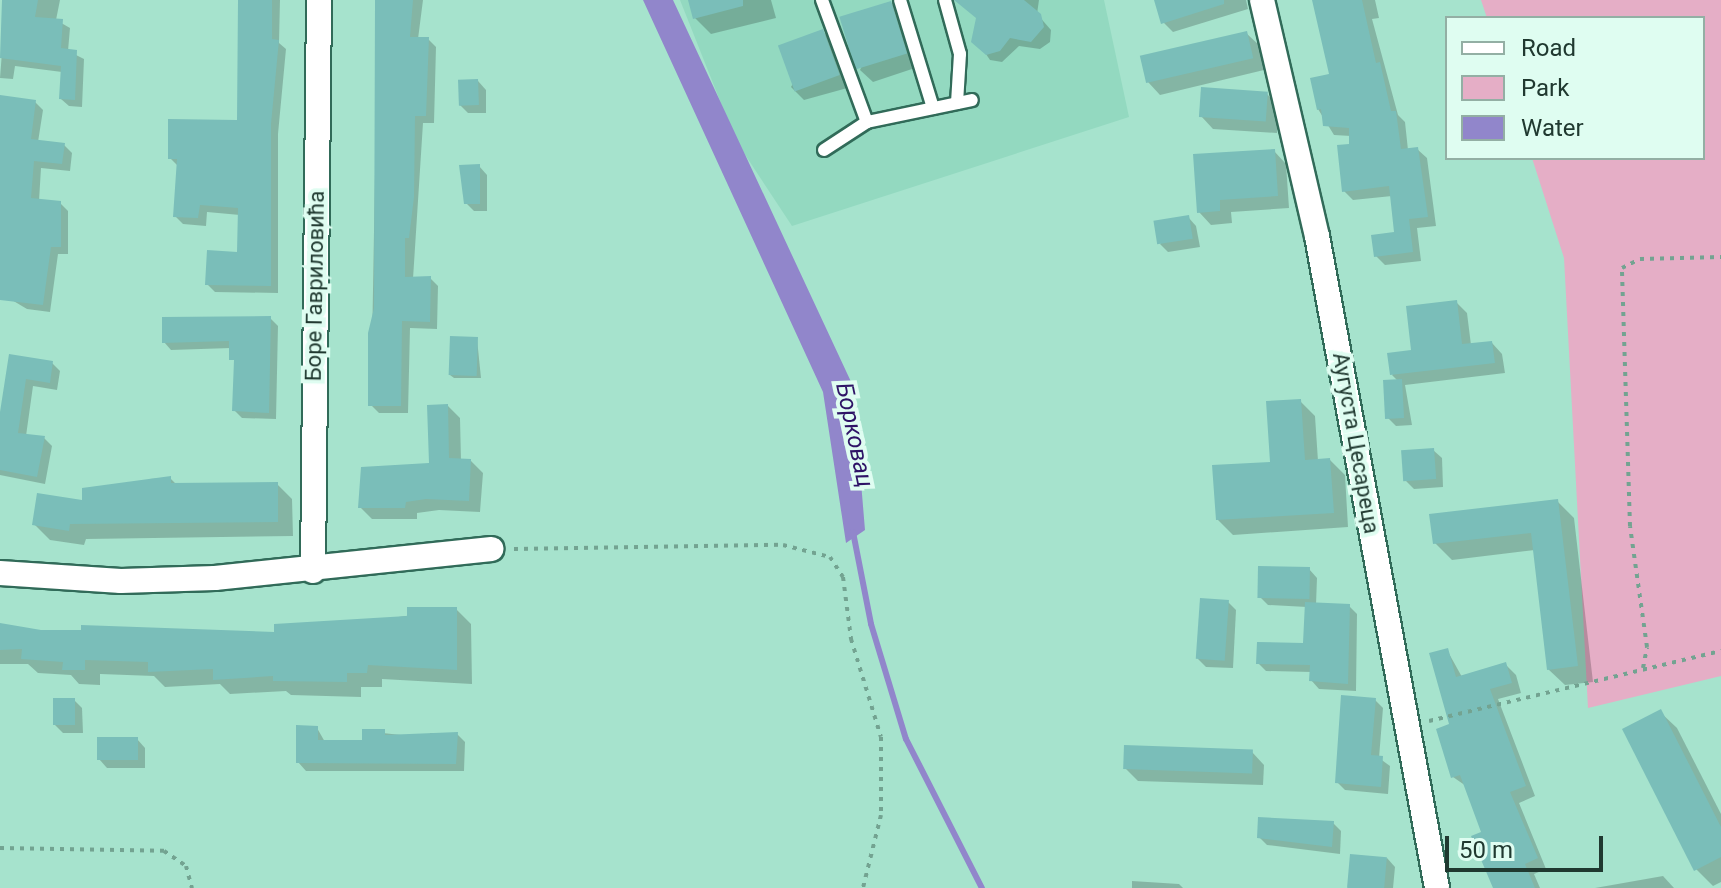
<!DOCTYPE html>
<meta charset="utf-8">
<style>
body{margin:0}
#map{position:relative;width:1721px;height:888px;overflow:hidden;background:#a6e3cd;font-family:Roboto,sans-serif}
div>[style]{position:absolute}
.built>*{inset:0;background:#93d9c0}
.green>*{inset:0;background:#e5aec6}
.water>*{inset:0;background:#9186cb}
.shadow>*{inset:0;background:#0003}
.stream>*{height:6px;margin:-3px;padding:0 3px;transform-origin:3px;border-radius:3px;background:#9186cb}
.building>*{inset:0;background:#7abeb9;transform-origin:0 0}
.path>*{height:4px;margin-top:-2px;transform-origin:0;background:repeating-linear-gradient(90deg,#73a391 0 4px,transparent 0 10px)}
.roads{filter:drop-shadow(2px 0 #316b59) drop-shadow(-2px 0 #316b59) drop-shadow(0 2px #316b59) drop-shadow(0 -2px #316b59)}
.lane>*{height:12px;margin:-6px;padding:0 6px;transform-origin:6px;border-radius:6px;background:#fff}
.street>*{height:24px;margin:-12px;padding:0 12px;transform-origin:12px;border-radius:12px;background:#fff}
span{translate:-50% -50%;white-space:nowrap;text-align:center;line-height:1.15;-webkit-text-stroke:8px #dffdf1;paint-order:stroke}
.street-label{font-size:22px;color:#203930}
.water-label{font-size:24px;color:#2e1366;font-style:italic}
.legend{position:absolute;left:1445px;top:16px;width:260px;height:144px;box-sizing:border-box;background:#dffdf1;border:2px solid #93afa4;margin:0;padding:10px 14px;list-style:none;font-size:24px;color:#203930}
.legend li{display:flex;align-items:center;gap:16px;height:40px}
.legend b{width:40px;border:2px solid #93afa4}
.scale{position:absolute;left:1445px;top:836px;width:158px;height:36px;box-sizing:border-box;border:4px solid #203930;border-top:0;padding-left:10px;font-size:24px;line-height:28px;white-space:nowrap;color:#203930;-webkit-text-stroke:6px #dffdf1;paint-order:stroke}
</style>
<div id="map">
<div class="built">
<div style="clip-path:polygon(680px 0,1104px 0,1129px 117px,792px 226px,736px 141px)"></div>
</div>
<div class="green">
<div style="clip-path:polygon(1481px 0,1721px 0,1721px 676px,1588px 708px,1564px 258px,1532px 158px,1703px 158px,1703px 18px,1487px 18px)"></div>
</div>
<div class="water">
<div style="clip-path:polygon(643px 0,673px 0,853px 386px,865px 530px,846px 543px,823px 392px)"></div>
</div>
<div class="shadow">
<div style="clip-path:polygon(6px 0,60px 0,56px 20px,70px 28px,68px 51px,84px 59px,82px 107px,69px 106px,61px 99px,62px 72px,15px 66px,13px 79px,0 78px)"></div>
<div style="clip-path:polygon(241px 0,280px 0,279px 43px,286px 49px,278px 134px,278px 293px,215px 292px,207px 284px,239px 254px,240px 215px,207px 212px,206px 226px,183px 224px,175px 216px,178px 166px,170px 158px,239px 122px)"></div>
<div style="clip-path:polygon(378px 0,423px 0,418px 39px,428px 39px,436px 47px,434px 123px,423px 123px,413px 279px,430px 278px,438px 286px,437px 329px,410px 328px,408px 413px,379px 413px,371px 405px)"></div>
<div style="clip-path:polygon(690px 0,771px 0,776px 18px,711px 34px,695px 18px)"></div>
<div style="clip-path:polygon(964px 0,1039px 0,1037px 14px,1051px 30px,1050px 42px,1040px 49px,1019px 46px,1002px 62px,990px 60px,973px 35px,978px 19px)"></div>
<div style="clip-path:polygon(1156px 0,1246px 0,1248px 9px,1173px 32px,1163px 22px)"></div>
<div style="clip-path:polygon(1314px 0,1375px 0,1379px 18px,1372px 19px,1398px 115px,1405px 122px,1408px 150px,1417px 149px,1427px 158px,1436px 226px,1417px 228px,1421px 261px,1385px 265px,1376px 256px,1396px 234px,1392px 196px,1353px 200px,1344px 191px,1351px 136px,1334px 135px,1318px 109px,1331px 75px)"></div>
<div style="clip-path:polygon(891px 3px,903px 16px,918px 67px,873px 82px,860px 70px)"></div>
<div style="clip-path:polygon(822px 31px,835px 44px,851px 87px,804px 100px,791px 87px)"></div>
<div style="clip-path:polygon(1246px 33px,1259px 45px,1264px 70px,1160px 95px,1148px 82px)"></div>
<div style="clip-path:polygon(478px 81px,486px 90px,486px 113px,468px 113px,460px 105px)"></div>
<div style="clip-path:polygon(1267px 94px,1279px 107px,1277px 133px,1213px 129px,1201px 116px)"></div>
<div style="clip-path:polygon(0 97px,35px 102px,43px 110px,38px 142px,64px 145px,72px 153px,70px 171px,41px 168px,39px 201px,60px 203px,68px 211px,68px 254px,58px 254px,50px 312px,27px 309px,0 293px)"></div>
<div style="clip-path:polygon(1274px 151px,1286px 164px,1289px 208px,1231px 212px,1232px 223px,1211px 225px,1199px 212px)"></div>
<div style="clip-path:polygon(479px 166px,487px 175px,487px 211px,474px 211px,466px 203px)"></div>
<div style="clip-path:polygon(1188px 217px,1196px 226px,1200px 247px,1168px 252px,1160px 244px)"></div>
<div style="clip-path:polygon(1456px 302px,1467px 313px,1471px 345px,1492px 343px,1502px 354px,1505px 373px,1405px 385px,1412px 425px,1396px 426px,1388px 418px,1399px 382px,1392px 375px)"></div>
<div style="clip-path:polygon(270px 318px,278px 326px,276px 419px,242px 418px,234px 410px,236px 365px,231px 348px,171px 350px,164px 342px)"></div>
<div style="clip-path:polygon(477px 339px,481px 378px,454px 378px,450px 375px)"></div>
<div style="clip-path:polygon(11px 357px,52px 363px,60px 371px,57px 390px,33px 386px,26px 436px,44px 438px,52px 446px,45px 484px,0 475px,0 425px)"></div>
<div style="clip-path:polygon(1300px 401px,1315px 416px,1318px 461px,1330px 460px,1345px 475px,1348px 527px,1233px 535px,1217px 519px,1272px 464px)"></div>
<div style="clip-path:polygon(448px 406px,460px 418px,461px 461px,471px 461px,483px 473px,480px 512px,439px 510px,417px 513px,417px 519px,372px 519px,360px 507px,431px 465px)"></div>
<div style="clip-path:polygon(1433px 450px,1442px 458px,1443px 487px,1414px 489px,1405px 480px)"></div>
<div style="clip-path:polygon(170px 478px,177px 485px,277px 484px,292px 499px,293px 536px,86px 539px,84px 545px,50px 540px,34px 524px,85px 503px,148px 485px,149px 479px)"></div>
<div style="clip-path:polygon(1557px 501px,1574px 518px,1593px 682px,1565px 685px,1548px 669px,1535px 550px,1452px 560px,1435px 543px)"></div>
<div style="clip-path:polygon(1309px 569px,1317px 578px,1316px 605px,1349px 606px,1357px 614px,1356px 691px,1319px 689px,1311px 680px,1312px 672px,1266px 671px,1258px 663px,1305px 645px,1307px 607px,1268px 605px,1260px 597px)"></div>
<div style="clip-path:polygon(1228px 602px,1236px 610px,1233px 668px,1206px 667px,1198px 659px)"></div>
<div style="clip-path:polygon(456px 609px,471px 624px,472px 684px,382px 679px,382px 687px,361px 687px,361px 697px,291px 695px,286px 691px,230px 694px,220px 684px,165px 687px,154px 676px,100px 674px,100px 685px,79px 684px,71px 675px,38px 673px,28px 664px,0 664px,0 624px,41px 632px,276px 634px)"></div>
<div style="clip-path:polygon(1447px 650px,1462px 677px,1506px 665px,1516px 675px,1521px 693px,1498px 699px,1535px 796px,1519px 803px,1546px 869px,1534px 874px,1540px 888px,1495px 888px,1484px 833px,1466px 786px,1453px 777px)"></div>
<div style="clip-path:polygon(74px 700px,82px 708px,83px 733px,63px 733px,55px 725px)"></div>
<div style="clip-path:polygon(1375px 700px,1383px 708px,1379px 758px,1390px 766px,1388px 794px,1345px 790px,1337px 782px)"></div>
<div style="clip-path:polygon(1660px 712px,1677px 728px,1721px 814px,1721px 882px,1713px 886px,1696px 869px)"></div>
<div style="clip-path:polygon(317px 728px,325px 742px,364px 742px,364px 731px,429px 738px,430px 733px,457px 734px,465px 742px,464px 771px,306px 771px,298px 762px)"></div>
<div style="clip-path:polygon(137px 739px,145px 748px,145px 768px,107px 768px,99px 759px)"></div>
<div style="clip-path:polygon(1252px 752px,1264px 765px,1263px 785px,1138px 781px,1125px 768px)"></div>
<div style="clip-path:polygon(1333px 823px,1341px 831px,1340px 854px,1267px 845px,1259px 837px)"></div>
<div style="clip-path:polygon(1387px 858px,1395px 867px,1393px 888px,1350px 888px)"></div>
<div style="clip-path:polygon(1663px 876px,1674px 888px,1595px 888px)"></div>
<div style="clip-path:polygon(1132px 881px,1179px 884px,1183px 888px,1132px 888px)"></div>
</div>
<div class="stream">
<div style="left:853px;top:532px;width:94px;rotate:78.9deg"></div>
<div style="left:871px;top:624px;width:120px;rotate:73.1deg"></div>
<div style="left:906px;top:739px;width:167px;rotate:63deg"></div>
</div>
<div class="building">
<div style="clip-path:polygon(2px 0,38px 0,35px 17px,63px 19px,61px 48px,77px 50px,75px 100px,59px 99px,61px 66px,0 58px)"></div>
<div style="clip-path:polygon(238px 0,272px 0,272px 39px,279px 40px,271px 124px,271px 286px,205px 285px,207px 250px,237px 252px,238px 208px,200px 205px,198px 218px,173px 217px,177px 159px,168px 159px,168px 119px,237px 120px)"></div>
<div style="clip-path:polygon(375px 0,413px 0,410px 37px,429px 37px,426px 116px,415px 116px,414px 197px,409px 238px,405px 238px,405px 277px,431px 276px,430px 322px,402px 321px,401px 406px,368px 406px,368px 333px,374px 308px)"></div>
<div style="clip-path:polygon(688px 0,743px 0,743px 6px,693px 19px)"></div>
<div style="clip-path:polygon(954px 0,1024px 0,1041px 14px,1044px 27px,1031px 42px,1010px 38px,1000px 51px,986px 55px,971px 42px,976px 18px)"></div>
<div style="clip-path:polygon(1154px 0,1224px 0,1224px 4px,1161px 24px)"></div>
<div style="clip-path:polygon(1312px 0,1362px 0,1376px 63px,1380px 62px,1391px 111px,1396px 111px,1401px 149px,1418px 147px,1428px 217px,1409px 219px,1413px 252px,1374px 257px,1371px 235px,1394px 232px,1389px 186px,1342px 192px,1337px 145px,1349px 144px,1349px 128px,1323px 126px,1321px 109px,1317px 110px,1310px 78px,1329px 74px)"></div>
<div style="left:891px;top:1px;width:55px;height:54px;rotate:73deg"></div>
<div style="left:823px;top:29px;width:49px;height:48px;rotate:70deg"></div>
<div style="left:1247px;top:31px;width:28px;height:110px;rotate:77deg"></div>
<div style="left:478px;top:79px;width:26px;height:20px;rotate:88deg"></div>
<div style="left:1201px;top:87px;width:67px;height:30px;rotate:4deg"></div>
<div style="clip-path:polygon(0 95px,36px 100px,31px 139px,65px 143px,62px 164px,34px 161px,31px 198px,61px 201px,61px 247px,51px 247px,43px 305px,0 300px)"></div>
<div style="clip-path:polygon(1275px 149px,1278px 196px,1220px 200px,1220px 211px,1197px 213px,1193px 154px)"></div>
<div style="clip-path:polygon(480px 164px,480px 204px,464px 204px,459px 165px)"></div>
<div style="left:1189px;top:215px;width:24px;height:36px;rotate:81deg"></div>
<div style="clip-path:polygon(1457px 300px,1462px 344px,1492px 341px,1495px 363px,1390px 375px,1387px 353px,1411px 350px,1406px 306px)"></div>
<div style="clip-path:polygon(271px 316px,269px 413px,232px 411px,234px 360px,229px 360px,229px 341px,162px 343px,162px 317px)"></div>
<div style="left:450px;top:336px;width:28px;height:39px;rotate:2deg"></div>
<div style="clip-path:polygon(9px 354px,53px 361px,50px 383px,26px 379px,18px 433px,45px 436px,37px 477px,0 470px,0 412px)"></div>
<div style="left:1402px;top:379px;width:39px;height:19px;rotate:87deg"></div>
<div style="clip-path:polygon(1301px 399px,1305px 460px,1330px 458px,1334px 513px,1216px 520px,1212px 465px,1270px 462px,1266px 401px)"></div>
<div style="clip-path:polygon(448px 404px,449px 458px,471px 459px,469px 501px,426px 499px,406px 502px,405px 508px,358px 508px,361px 467px,429px 463px,427px 405px)"></div>
<div style="left:1434px;top:448px;width:31px;height:33px;rotate:86deg"></div>
<div style="clip-path:polygon(171px 476px,171px 483px,278px 482px,278px 522px,70px 524px,69px 531px,32px 525px,37px 493px,82px 500px,82px 488px)"></div>
<div style="clip-path:polygon(1558px 499px,1578px 666px,1547px 670px,1531px 533px,1433px 544px,1429px 514px)"></div>
<div style="left:1258px;top:566px;width:52px;height:32px;rotate:1deg"></div>
<div style="left:1200px;top:598px;width:29px;height:61px;rotate:4deg"></div>
<div style="clip-path:polygon(1305px 602px,1350px 604px,1348px 684px,1309px 681px,1310px 665px,1256px 664px,1257px 642px,1303px 643px)"></div>
<div style="clip-path:polygon(407px 607px,457px 607px,457px 670px,368px 665px,367px 673px,347px 673px,347px 682px,273px 681px,273px 676px,213px 680px,213px 669px,148px 672px,148px 662px,85px 660px,85px 670px,62px 670px,63px 662px,21px 659px,22px 649px,0 650px,0 623px,41px 630px,81px 630px,81px 625px,274px 632px,274px 624px,407px 616px)"></div>
<div style="clip-path:polygon(1448px 648px,1456px 677px,1506px 662px,1512px 683px,1490px 689px,1526px 786px,1510px 792px,1538px 858px,1525px 864px,1535px 888px,1493px 888px,1471px 836px,1481px 832px,1460px 775px,1451px 778px,1436px 729px,1449px 724px,1429px 653px)"></div>
<div style="clip-path:polygon(1341px 695px,1376px 698px,1371px 755px,1383px 756px,1381px 787px,1335px 783px)"></div>
<div style="left:75px;top:698px;width:27px;height:22px;rotate:90deg"></div>
<div style="clip-path:polygon(1661px 709px,1721px 827px,1721px 857px,1694px 871px,1622px 729px)"></div>
<div style="clip-path:polygon(296px 725px,318px 726px,318px 740px,362px 740px,362px 729px,385px 729px,385px 735px,458px 732px,456px 764px,296px 763px)"></div>
<div style="left:97px;top:737px;width:41px;height:23px"></div>
<div style="left:1124px;top:745px;width:129px;height:24px;rotate:2deg"></div>
<div style="clip-path:polygon(1258px 817px,1334px 821px,1332px 847px,1257px 838px)"></div>
<div style="left:1350px;top:854px;width:37px;height:34px;rotate:5deg"></div>
</div>
<div class="path">
<div style="left:514px;top:549px;width:269px;rotate:-0.9deg"></div>
<div style="left:783px;top:545px;width:49px;rotate:14.3deg"></div>
<div style="left:830px;top:557px;width:24px;rotate:57deg"></div>
<div style="left:843px;top:577px;width:63px;rotate:82.6deg"></div>
<div style="left:851px;top:639px;width:102px;rotate:73deg"></div>
<div style="left:881px;top:737px;width:78px;rotate:90deg"></div>
<div style="left:881px;top:815px;width:75px;rotate:103.9deg"></div>
<div style="left:1643px;top:668px;width:21px;rotate:-79deg"></div>
<div style="left:1647px;top:647px;width:122px;rotate:-98deg"></div>
<div style="left:1630px;top:526px;width:258px;rotate:-91.8deg"></div>
<div style="left:1622px;top:268px;width:20px;rotate:-27deg"></div>
<div style="left:1640px;top:259px;width:81px;rotate:-1.4deg"></div>
<div style="left:1429px;top:721px;width:300px;rotate:-13.5deg"></div>
<div style="left:0;top:848px;width:164px;rotate:1deg"></div>
<div style="left:164px;top:851px;width:27px;rotate:34deg"></div>
<div style="left:186px;top:866px;width:23px;rotate:75deg"></div>
</div>
<div class="roads">
<div class="lane">
<div style="left:822px;top:0;width:130px;rotate:69.8deg"></div>
<div style="left:900px;top:0;width:113px;rotate:73deg"></div>
<div style="left:945px;top:0;width:56px;rotate:74.5deg"></div>
<div style="left:960px;top:54px;width:49px;rotate:93.5deg"></div>
<div style="left:824px;top:150px;width:51px;rotate:-33.1deg"></div>
<div style="left:867px;top:122px;width:107px;rotate:-11.8deg"></div>
</div>
<div class="street">
<div style="left:1262px;top:0;width:242px;rotate:76.9deg"></div>
<div style="left:1317px;top:236px;width:663px;rotate:79.57deg"></div>
<div style="left:313px;top:571px;width:571px;rotate:-89.4deg"></div>
<div style="left:0;top:573px;width:121px;rotate:3.8deg"></div>
<div style="left:121px;top:581px;width:94px;rotate:-1.8deg"></div>
<div style="left:215px;top:578px;width:278px;rotate:-6deg"></div>
</div>
</div>
<div class="street-label">
<span style="left:315px;top:286px;rotate:-89deg">Боре Гавриловића</span>
<span style="left:1356px;top:443px;rotate:80deg">Аугуста Цесареца</span>
</div>
<div class="water-label">
<span style="left:854px;top:435px;rotate:78deg">Борковац</span>
</div>
<ul class="legend">
<li><b style="height:10px;background:#fff"></b>Road</li>
<li><b style="height:22px;background:#e5aec6"></b>Park</li>
<li><b style="height:22px;background:#9186cb"></b>Water</li>
</ul>
<div class="scale">50 m</div>
</div>
